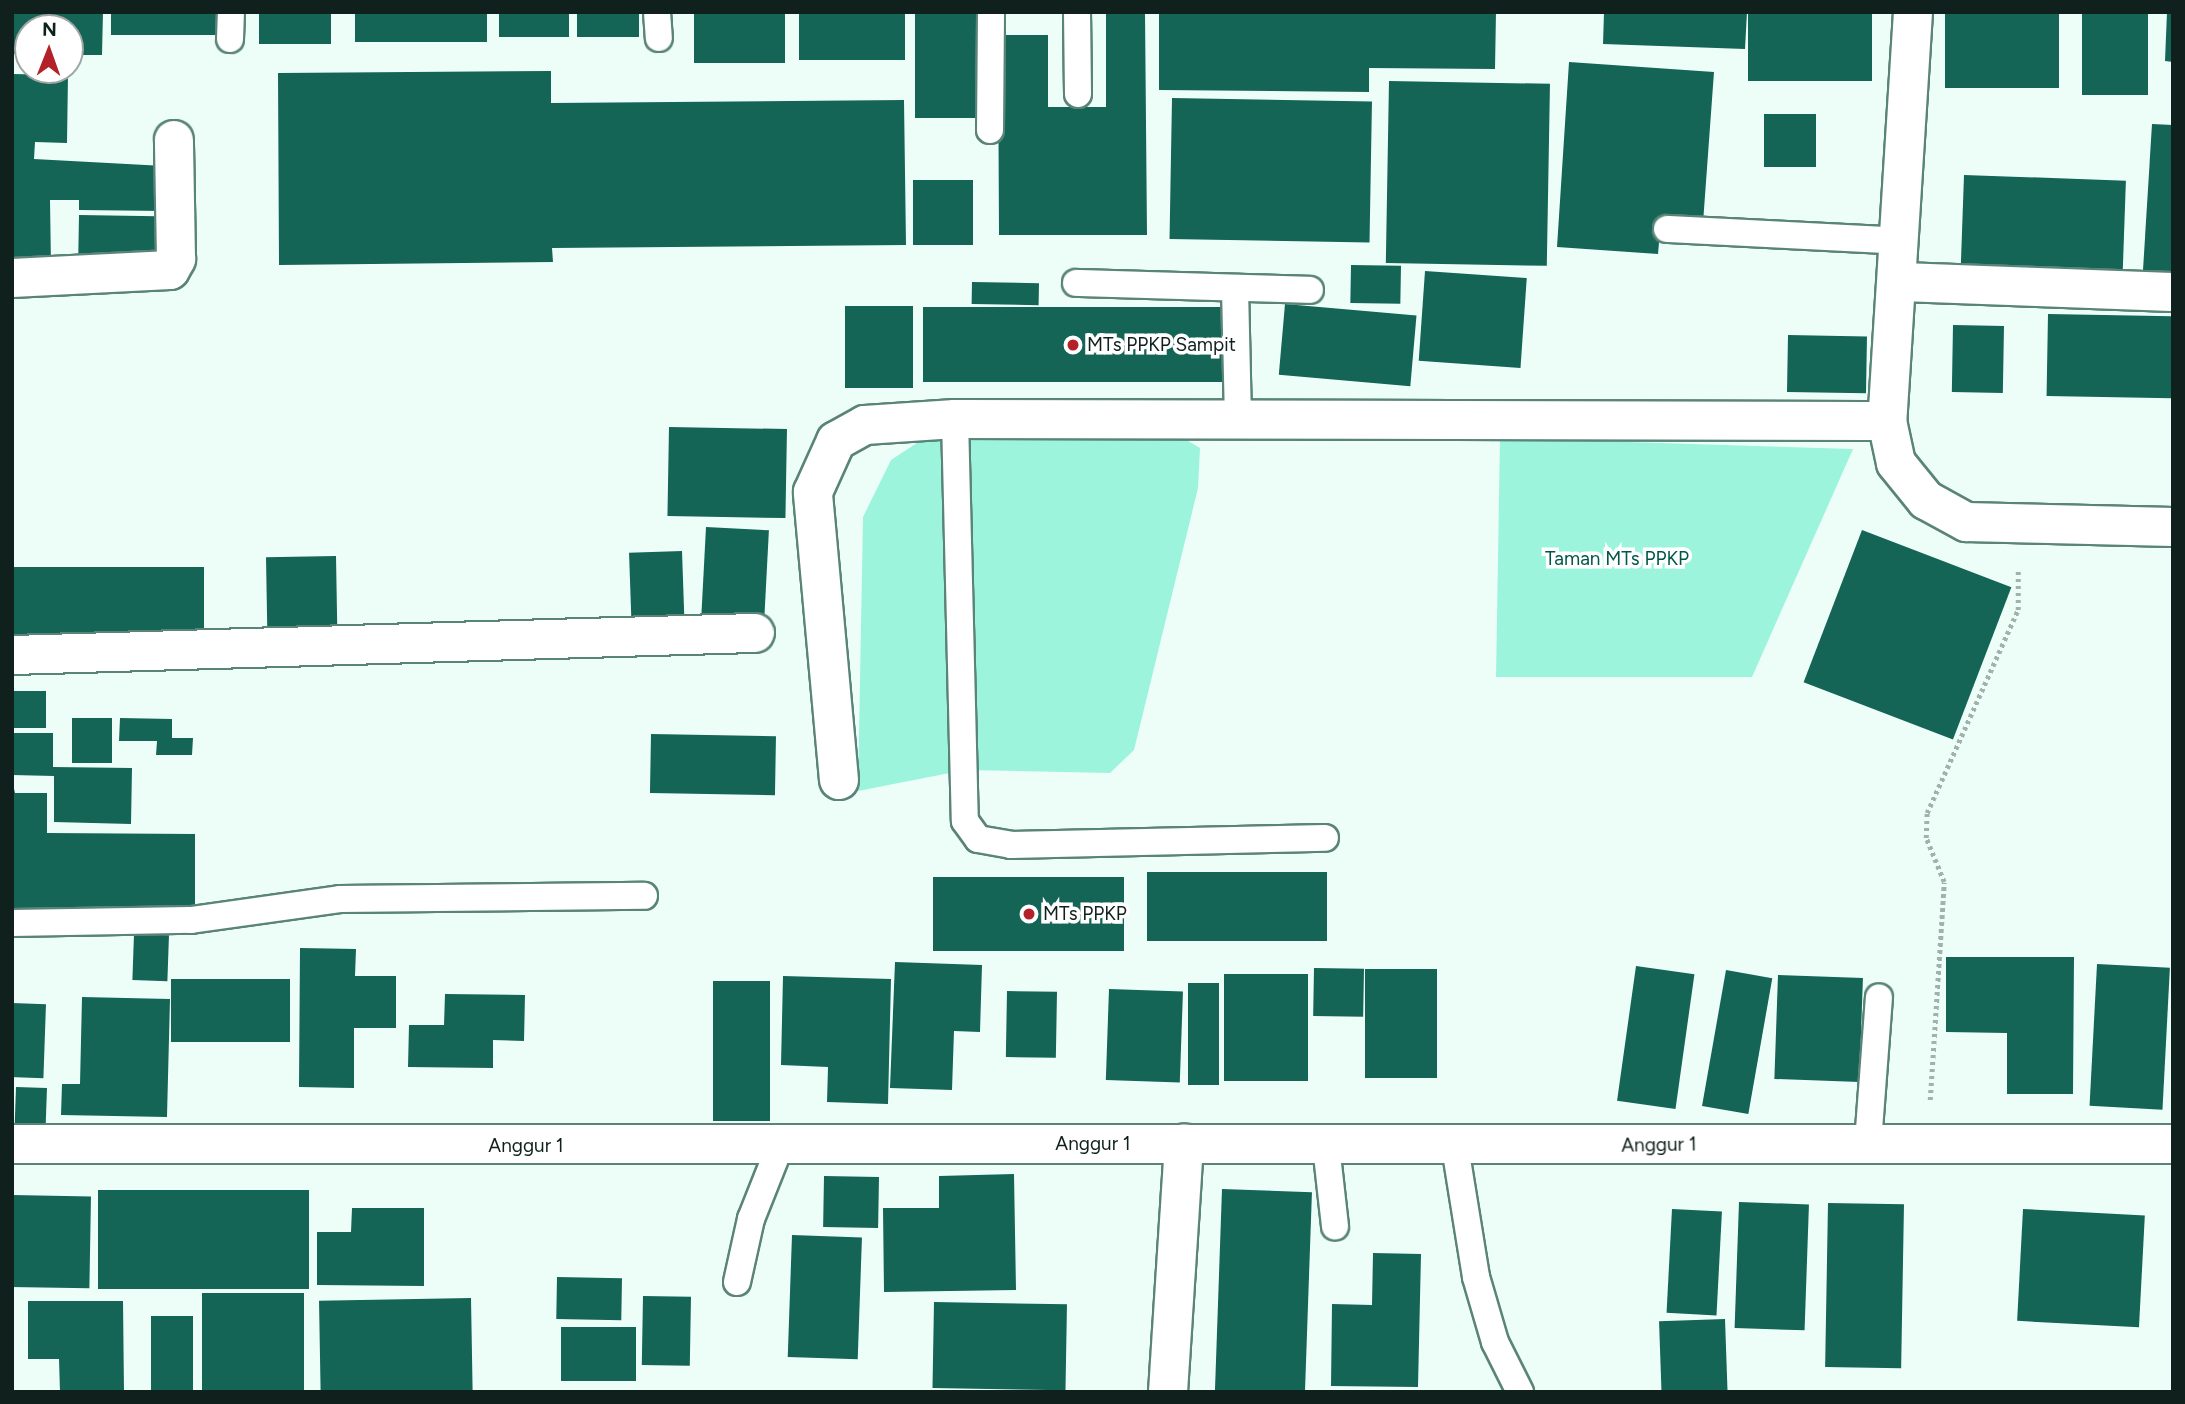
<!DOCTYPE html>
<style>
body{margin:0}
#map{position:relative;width:2185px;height:1404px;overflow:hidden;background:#edfef9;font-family:Figtree,sans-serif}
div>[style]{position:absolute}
.green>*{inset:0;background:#9cf4dc}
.building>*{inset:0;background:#146555;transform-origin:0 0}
.path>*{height:4.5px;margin-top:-2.25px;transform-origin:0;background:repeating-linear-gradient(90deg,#a1b2ad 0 3.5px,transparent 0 7px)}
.roads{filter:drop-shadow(2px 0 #5a8478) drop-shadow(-2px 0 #5a8478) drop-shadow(0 2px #5a8478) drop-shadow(0 -2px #5a8478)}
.lane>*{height:26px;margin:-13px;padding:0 13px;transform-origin:13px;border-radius:13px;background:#fff}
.street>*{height:38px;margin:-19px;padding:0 19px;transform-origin:19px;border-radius:19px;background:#fff}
.dots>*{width:19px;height:19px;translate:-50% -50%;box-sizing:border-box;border:4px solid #fff;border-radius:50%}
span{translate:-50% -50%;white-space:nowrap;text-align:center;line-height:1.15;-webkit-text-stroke:7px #fff;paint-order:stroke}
.poi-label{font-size:19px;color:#10211d}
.left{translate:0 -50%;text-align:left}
.park-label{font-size:19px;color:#005747}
.street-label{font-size:19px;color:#10211d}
.frame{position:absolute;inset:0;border:14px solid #10211d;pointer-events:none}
.north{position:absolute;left:14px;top:14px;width:70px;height:70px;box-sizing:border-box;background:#fff;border:2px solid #9fa6a5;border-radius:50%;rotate:1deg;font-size:19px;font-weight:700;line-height:28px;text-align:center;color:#10211d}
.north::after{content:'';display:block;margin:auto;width:24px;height:32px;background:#b32228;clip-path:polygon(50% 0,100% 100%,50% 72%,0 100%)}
</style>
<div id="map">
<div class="green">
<div style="clip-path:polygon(1163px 426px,1200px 448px,1198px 488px,1134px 750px,1110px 773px,965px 770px,858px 791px,863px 517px,891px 460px,932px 433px)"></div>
<div style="clip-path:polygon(1500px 438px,1853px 449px,1752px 677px,1496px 677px)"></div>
</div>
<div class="building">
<div style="clip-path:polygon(12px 12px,103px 12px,102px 55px,70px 55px,70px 28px,28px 28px,28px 54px,12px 54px)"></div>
<div style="left:111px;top:12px;width:116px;height:23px"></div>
<div style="left:259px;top:12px;width:72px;height:32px"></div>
<div style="left:355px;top:12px;width:132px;height:30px"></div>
<div style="left:499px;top:12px;width:70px;height:25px"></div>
<div style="left:577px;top:12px;width:62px;height:25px"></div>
<div style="left:694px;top:12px;width:91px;height:51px"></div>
<div style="left:799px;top:12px;width:106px;height:48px"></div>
<div style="left:915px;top:12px;width:68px;height:106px"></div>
<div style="clip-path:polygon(1106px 12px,1145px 12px,1147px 235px,999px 235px,998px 35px,1048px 35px,1048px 107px,1106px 107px)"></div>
<div style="clip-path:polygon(1159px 12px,1496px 12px,1495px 69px,1369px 68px,1369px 92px,1159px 90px)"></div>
<div style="clip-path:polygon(1604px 12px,1747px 12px,1745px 49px,1603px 44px)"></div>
<div style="left:1748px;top:12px;width:124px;height:69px"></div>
<div style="left:1945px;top:12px;width:114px;height:76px"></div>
<div style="left:2082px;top:12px;width:66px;height:83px"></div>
<div style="clip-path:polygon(2167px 12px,2173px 12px,2173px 62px,2165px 61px)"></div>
<div style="clip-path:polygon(1569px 62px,1714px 72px,1703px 223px,1661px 220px,1658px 254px,1557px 247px)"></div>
<div style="clip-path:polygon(551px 71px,551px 103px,904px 100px,906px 245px,552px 248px,553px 262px,279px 265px,278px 73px)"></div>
<div style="clip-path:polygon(12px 74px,68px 75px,67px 143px,35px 142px,34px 159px,164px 166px,164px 211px,79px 210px,79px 200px,50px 200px,51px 266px,12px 266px)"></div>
<div style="left:1389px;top:81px;width:161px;height:182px;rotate:1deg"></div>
<div style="left:1172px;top:98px;width:200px;height:141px;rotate:1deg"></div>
<div style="left:1764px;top:114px;width:52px;height:53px"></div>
<div style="clip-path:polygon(2152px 124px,2173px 125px,2173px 272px,2143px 270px)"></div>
<div style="left:1964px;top:175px;width:162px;height:94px;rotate:2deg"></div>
<div style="left:913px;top:180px;width:60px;height:65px"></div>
<div style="left:79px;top:215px;width:78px;height:50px;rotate:1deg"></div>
<div style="left:1351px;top:265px;width:50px;height:38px;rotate:1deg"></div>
<div style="left:1425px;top:271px;width:102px;height:90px;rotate:4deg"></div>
<div style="left:972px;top:282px;width:67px;height:22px;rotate:1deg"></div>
<div style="left:1285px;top:304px;width:132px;height:71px;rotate:5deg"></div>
<div style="left:845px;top:306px;width:68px;height:82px"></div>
<div style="left:923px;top:307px;width:300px;height:75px"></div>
<div style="left:2048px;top:314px;width:125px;height:82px;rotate:1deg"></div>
<div style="left:1953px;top:325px;width:51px;height:67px;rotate:1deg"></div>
<div style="left:1788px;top:335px;width:79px;height:57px;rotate:1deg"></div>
<div style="left:669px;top:427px;width:118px;height:89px;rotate:1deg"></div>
<div style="left:706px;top:527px;width:63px;height:86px;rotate:3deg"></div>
<div style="left:1862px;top:530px;width:160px;height:163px;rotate:21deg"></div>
<div style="left:682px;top:551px;width:76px;height:53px;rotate:88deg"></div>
<div style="left:336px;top:556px;width:81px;height:70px;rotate:89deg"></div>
<div style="left:12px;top:567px;width:192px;height:72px"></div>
<div style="left:12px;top:691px;width:34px;height:37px"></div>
<div style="left:112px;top:718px;width:45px;height:40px;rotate:90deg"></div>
<div style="clip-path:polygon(120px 718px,172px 719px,172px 738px,193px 738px,192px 755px,156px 755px,157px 741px,119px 741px)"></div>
<div style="clip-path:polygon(12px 733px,53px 733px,53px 767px,132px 768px,131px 824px,54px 822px,54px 776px,12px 775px)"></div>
<div style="left:651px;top:734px;width:125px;height:59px;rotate:1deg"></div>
<div style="clip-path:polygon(12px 780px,15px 793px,47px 793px,47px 833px,195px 834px,195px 911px,12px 911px)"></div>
<div style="left:1147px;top:872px;width:180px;height:69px"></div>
<div style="left:933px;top:877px;width:191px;height:74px"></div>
<div style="left:134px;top:934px;width:35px;height:46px;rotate:2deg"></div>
<div style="clip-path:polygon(300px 948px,356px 949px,355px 976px,396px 976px,396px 1028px,354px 1028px,354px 1088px,299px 1087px)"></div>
<div style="clip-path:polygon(1946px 957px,2074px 957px,2073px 1094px,2007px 1094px,2007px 1033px,1946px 1032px)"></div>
<div style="clip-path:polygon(895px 962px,982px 965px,980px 1032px,954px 1031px,952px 1090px,890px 1088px)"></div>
<div style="left:2097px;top:964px;width:73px;height:142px;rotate:3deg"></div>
<div style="left:1636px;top:966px;width:59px;height:136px;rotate:8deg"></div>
<div style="left:1314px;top:968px;width:50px;height:48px;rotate:1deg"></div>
<div style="left:1365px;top:969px;width:72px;height:109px"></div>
<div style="left:1726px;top:970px;width:47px;height:138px;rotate:10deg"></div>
<div style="left:1224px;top:974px;width:84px;height:107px"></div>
<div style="left:1778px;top:975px;width:85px;height:104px;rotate:2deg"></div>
<div style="clip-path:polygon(783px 976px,891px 979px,888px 1104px,827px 1102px,828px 1067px,781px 1065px)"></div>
<div style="left:171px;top:979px;width:119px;height:63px"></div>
<div style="left:770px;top:981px;width:140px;height:57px;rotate:90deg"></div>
<div style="left:1188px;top:983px;width:31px;height:102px"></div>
<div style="left:1109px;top:989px;width:74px;height:91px;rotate:2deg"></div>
<div style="left:1007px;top:991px;width:50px;height:66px;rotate:1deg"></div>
<div style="clip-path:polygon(445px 994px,525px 995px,524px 1041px,493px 1040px,493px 1068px,408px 1067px,409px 1025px,444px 1025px)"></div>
<div style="clip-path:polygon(82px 997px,170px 999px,167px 1117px,61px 1115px,62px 1084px,80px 1084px)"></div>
<div style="left:12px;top:1003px;width:34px;height:74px;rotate:2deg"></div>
<div style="left:16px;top:1087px;width:31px;height:36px;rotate:2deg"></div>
<div style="clip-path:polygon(1014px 1174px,1016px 1290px,884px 1292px,883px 1208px,939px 1208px,939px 1176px)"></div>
<div style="left:824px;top:1176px;width:55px;height:51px;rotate:1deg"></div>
<div style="left:1222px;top:1189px;width:90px;height:203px;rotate:2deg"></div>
<div style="left:98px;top:1190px;width:211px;height:99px"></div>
<div style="left:12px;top:1195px;width:79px;height:92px;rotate:1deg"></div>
<div style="left:1739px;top:1202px;width:70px;height:126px;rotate:2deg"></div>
<div style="left:1828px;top:1203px;width:76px;height:164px;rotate:1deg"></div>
<div style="clip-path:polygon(352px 1208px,424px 1208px,424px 1286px,317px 1285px,317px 1232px,351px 1232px)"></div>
<div style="left:1672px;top:1209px;width:50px;height:104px;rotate:3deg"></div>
<div style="left:2023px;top:1209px;width:122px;height:112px;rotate:3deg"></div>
<div style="left:792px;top:1235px;width:70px;height:122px;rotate:2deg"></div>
<div style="clip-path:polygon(1373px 1253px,1421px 1254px,1418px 1387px,1331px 1386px,1332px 1304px,1372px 1305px)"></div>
<div style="left:557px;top:1277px;width:65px;height:42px;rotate:1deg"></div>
<div style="left:304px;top:1293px;width:99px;height:102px;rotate:90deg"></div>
<div style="left:643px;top:1296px;width:48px;height:69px;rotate:1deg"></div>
<div style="left:471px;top:1298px;width:94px;height:152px;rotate:89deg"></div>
<div style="clip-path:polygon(28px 1301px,123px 1301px,124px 1392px,60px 1392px,59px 1359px,28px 1359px)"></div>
<div style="left:934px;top:1302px;width:133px;height:86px;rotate:1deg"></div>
<div style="left:151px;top:1316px;width:42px;height:76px"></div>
<div style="left:1725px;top:1319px;width:73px;height:66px;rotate:88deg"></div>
<div style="left:561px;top:1327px;width:75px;height:54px"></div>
</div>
<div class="path">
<div style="left:1930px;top:1100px;width:218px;rotate:-86.3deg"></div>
<div style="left:1944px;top:882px;width:48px;rotate:-112.2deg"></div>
<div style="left:1926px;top:838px;width:25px;rotate:-88deg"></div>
<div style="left:1927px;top:813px;width:222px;rotate:-65.9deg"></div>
<div style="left:2018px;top:610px;width:42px;rotate:-90deg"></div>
</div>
<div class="roads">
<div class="lane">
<div style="left:657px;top:12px;width:26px;rotate:86deg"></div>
<div style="left:1077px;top:12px;width:82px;rotate:89.3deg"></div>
<div style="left:230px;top:39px;width:27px;rotate:-88deg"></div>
<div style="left:990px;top:130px;width:118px;rotate:-89.5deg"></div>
<div style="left:1667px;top:229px;width:235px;rotate:2.9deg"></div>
<div style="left:1076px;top:283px;width:234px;rotate:1.7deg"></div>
<div style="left:1235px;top:288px;width:132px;rotate:88.7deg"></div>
<div style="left:955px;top:419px;width:402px;rotate:88.6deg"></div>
<div style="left:965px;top:821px;width:22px;rotate:54deg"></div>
<div style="left:978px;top:839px;width:34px;rotate:10deg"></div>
<div style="left:1011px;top:845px;width:314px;rotate:-1.3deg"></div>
<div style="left:12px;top:923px;width:179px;rotate:-1deg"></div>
<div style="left:191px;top:920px;width:150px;rotate:-8deg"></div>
<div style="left:340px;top:899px;width:304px;rotate:-0.6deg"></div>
<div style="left:1868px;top:1143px;width:146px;rotate:-85.7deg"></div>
<div style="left:1326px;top:1146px;width:81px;rotate:83.6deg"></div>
<div style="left:1455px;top:1147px;width:132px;rotate:80.8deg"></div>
<div style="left:1476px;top:1277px;width:68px;rotate:73.7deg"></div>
<div style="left:1495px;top:1342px;width:56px;rotate:63.4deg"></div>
<div style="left:737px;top:1282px;width:65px;rotate:-77.5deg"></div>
<div style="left:751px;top:1219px;width:79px;rotate:-68.3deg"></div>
</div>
<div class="street">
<div style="left:1913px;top:12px;width:410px;rotate:93.6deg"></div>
<div style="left:1887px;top:421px;width:43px;rotate:77.9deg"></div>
<div style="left:1896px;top:463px;width:48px;rotate:51deg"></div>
<div style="left:1926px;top:500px;width:46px;rotate:28.8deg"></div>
<div style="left:1966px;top:522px;width:207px;rotate:1.4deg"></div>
<div style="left:12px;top:278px;width:158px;rotate:-2.9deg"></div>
<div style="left:170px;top:270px;width:13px;rotate:-61deg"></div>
<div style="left:176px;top:259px;width:119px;rotate:-91deg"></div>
<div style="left:1901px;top:282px;width:272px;rotate:2.1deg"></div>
<div style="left:12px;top:655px;width:743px;rotate:-1.7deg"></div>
<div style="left:839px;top:780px;width:289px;rotate:-95.2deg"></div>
<div style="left:813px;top:492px;width:56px;rotate:-65.7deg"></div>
<div style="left:836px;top:441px;width:33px;rotate:-29deg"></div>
<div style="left:865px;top:425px;width:90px;rotate:-3.8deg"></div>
<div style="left:955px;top:419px;width:932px;rotate:0.12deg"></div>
<div style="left:12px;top:1144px;width:2161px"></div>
<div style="left:1168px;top:1392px;width:249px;rotate:-86.3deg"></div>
</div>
</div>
<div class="dots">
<div style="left:1073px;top:345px;background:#b32228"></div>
<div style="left:1029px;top:914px;background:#b32228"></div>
</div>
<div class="poi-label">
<span class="left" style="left:1087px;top:345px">MTs PPKP Sampit</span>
<span class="left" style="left:1043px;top:914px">MTs PPKP</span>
</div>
<div class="park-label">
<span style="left:1617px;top:559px">Taman MTs PPKP</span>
</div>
<div class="street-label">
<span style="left:1093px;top:1144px">Anggur 1</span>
<span style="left:1659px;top:1145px;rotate:-1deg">Anggur 1</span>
<span style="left:526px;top:1146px">Anggur 1</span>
</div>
<div class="frame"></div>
<div class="north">N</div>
</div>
